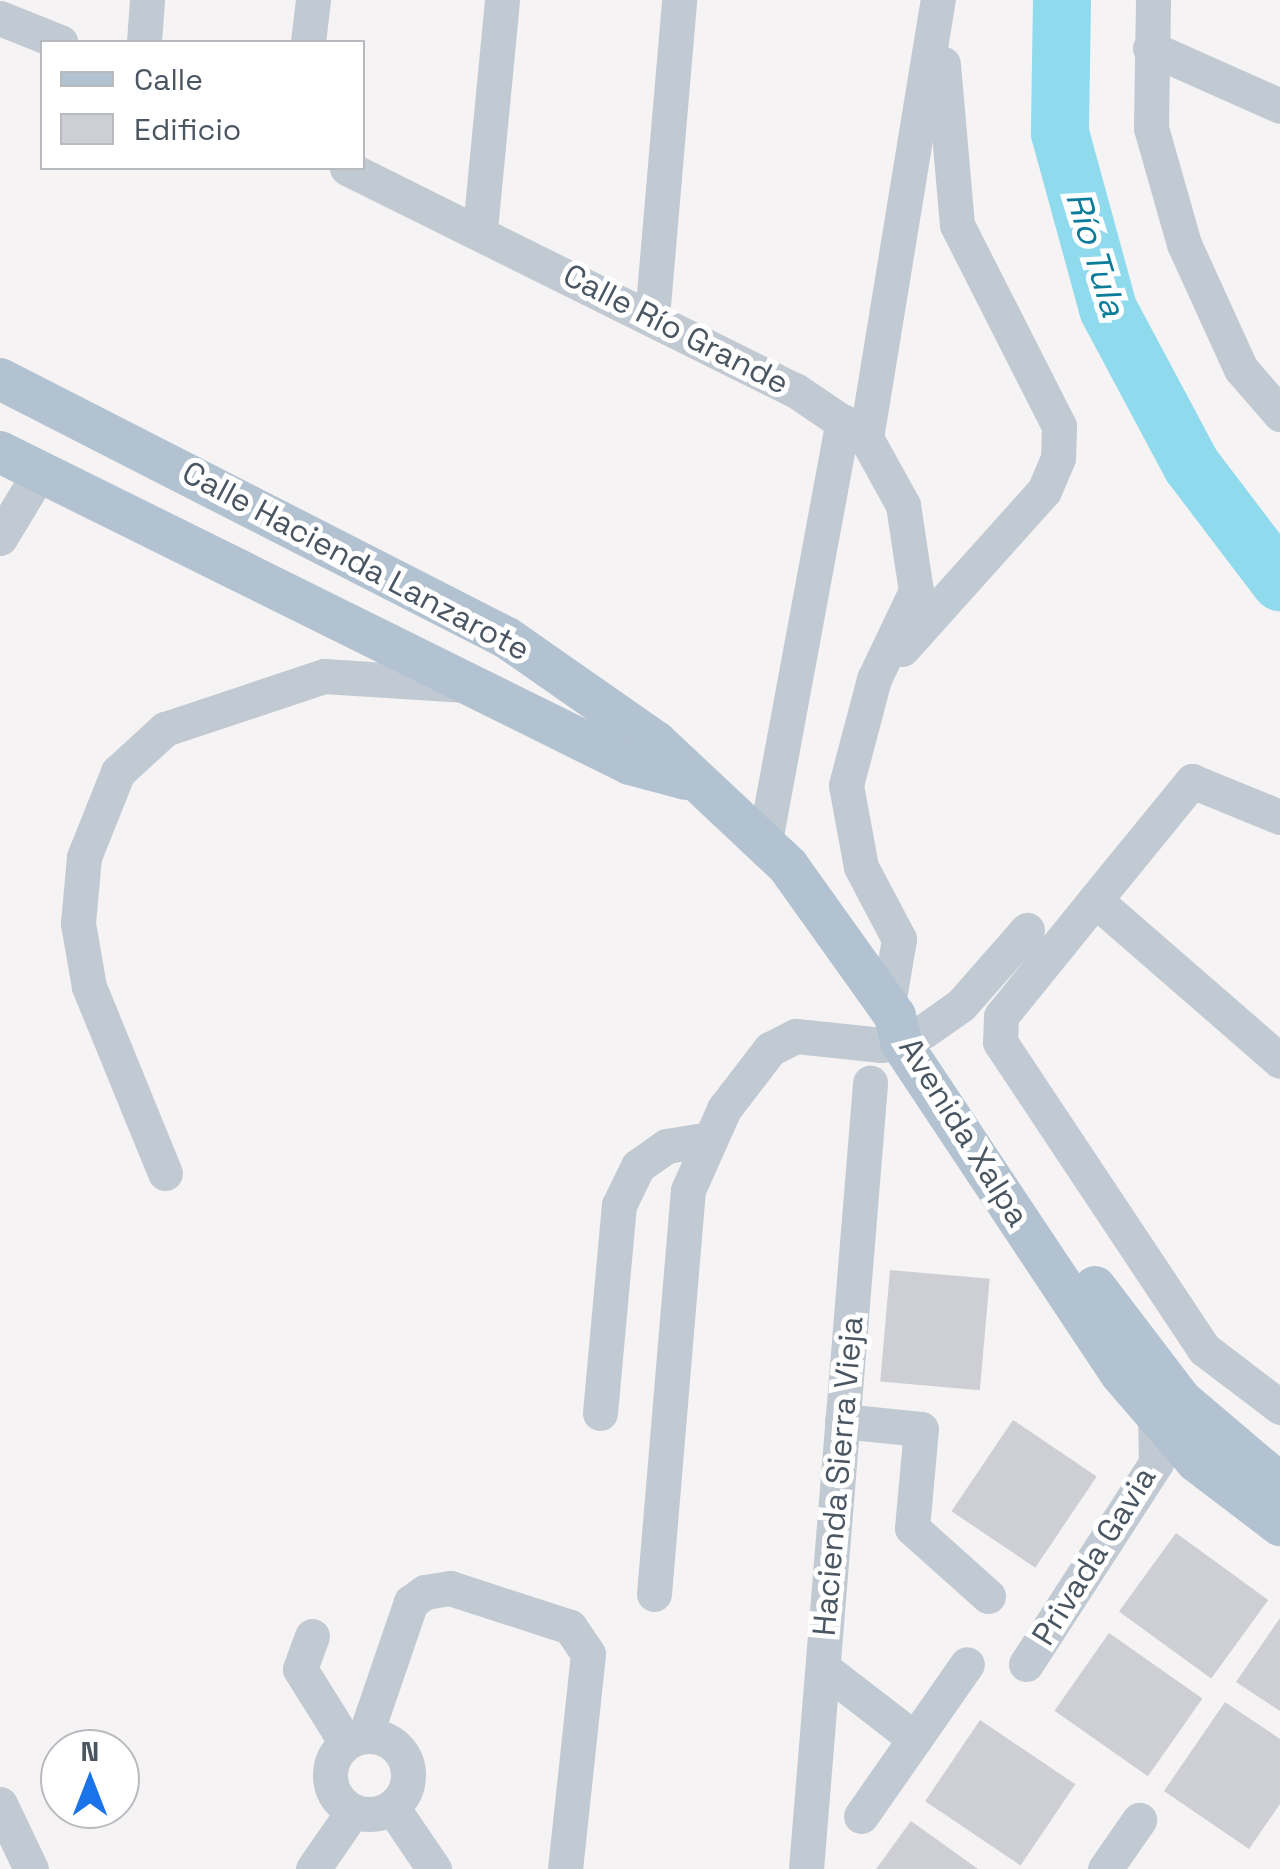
<!DOCTYPE html>
<meta charset="utf-8">
<style>
body{margin:0}
#map{position:relative;width:1280px;height:1869px;overflow:hidden;background:#f5f3f3;font-family:"Space Grotesk",sans-serif}
div>[style]{position:absolute}
.river>*{height:58px;margin:-29px;padding:0 29px;transform-origin:29px;border-radius:29px;background:#90daee}
.building>*{inset:0;background:#cdcfd5;transform-origin:0 0}
.minor>*{height:35px;margin:-17.5px;padding:0 17.5px;transform-origin:17.5px;border-radius:17.5px;background:#c1cad2}
.minor>.ring{margin:-17.5px;padding:0;box-sizing:content-box;background:none;border:35px solid #c1cad2;border-radius:50%}
.major>*{height:42px;margin:-21px;padding:0 21px;transform-origin:21px;border-radius:21px;background:#b3c2d1}
span{translate:-50% -50%;white-space:nowrap;text-align:center;line-height:1.15;-webkit-text-stroke:10px #fff;paint-order:stroke}
.street-label{font-size:32px;color:#4a5661}
.water-label{font-size:35px;color:#0c7c9b;font-style:italic}
.legend{position:absolute;left:40px;top:40px;width:325px;height:130px;box-sizing:border-box;background:#fff;border:2px solid #b7bbc0;margin:0;padding:12px 18px;list-style:none;font-size:30px;color:#4a5661}
.legend li{display:flex;align-items:center;gap:20px;height:50px}
.legend b{width:50px;border:2px solid #b7bbc0}
.north{position:absolute;left:40px;top:1729px;width:100px;height:100px;box-sizing:border-box;background:#fff;border:2px solid #b7bbc0;border-radius:50%;rotate:0deg;font-size:28px;font-weight:700;line-height:40px;text-align:center;color:#4a5661}
.north::after{content:'';display:block;margin:auto;width:35px;height:45px;background:#1a73e8;clip-path:polygon(50% 0,100% 100%,50% 72%,0 100%)}
</style>
<div id="map">
<div class="river">
<div style="left:1062px;top:0;width:133px;rotate:90.9deg"></div>
<div style="left:1060px;top:133px;width:182px;rotate:74.7deg"></div>
<div style="left:1108px;top:309px;width:178px;rotate:61.9deg"></div>
<div style="left:1192px;top:466px;width:146px;rotate:52.8deg"></div>
</div>
<div class="building">
<div style="left:890px;top:1270px;width:100px;height:112px;rotate:5deg"></div>
<div style="left:1013px;top:1420px;width:101px;height:110px;rotate:34deg"></div>
<div style="left:1176px;top:1533px;width:114px;height:97px;rotate:36deg"></div>
<div style="clip-path:polygon(1280px 1618px,1280px 1711px,1236px 1682px)"></div>
<div style="left:1109px;top:1633px;width:114px;height:95px;rotate:35deg"></div>
<div style="clip-path:polygon(1225px 1702px,1280px 1739px,1280px 1804px,1249px 1849px,1164px 1791px)"></div>
<div style="left:980px;top:1720px;width:115px;height:98px;rotate:34deg"></div>
<div style="clip-path:polygon(911px 1821px,978px 1869px,876px 1869px)"></div>
</div>
<div class="minor">
<div style="left:1153px;top:0;width:128px;rotate:90.9deg"></div>
<div style="left:1151px;top:128px;width:121px;rotate:74.1deg"></div>
<div style="left:1184px;top:244px;width:137px;rotate:65.5deg"></div>
<div style="left:1241px;top:369px;width:60px;rotate:49.1deg"></div>
<div style="left:0;top:18px;width:65px;rotate:21.8deg"></div>
<div style="left:144px;top:42px;width:42px;rotate:-85.9deg"></div>
<div style="left:308px;top:42px;width:42px;rotate:-83.2deg"></div>
<div style="left:1150px;top:48px;width:142px;rotate:24deg"></div>
<div style="left:347px;top:168px;width:500px;rotate:26.4deg"></div>
<div style="left:795px;top:390px;width:86px;rotate:34.1deg"></div>
<div style="left:480px;top:229px;width:230px;rotate:-84.5deg"></div>
<div style="left:652px;top:317px;width:318px;rotate:-85.1deg"></div>
<div style="left:0;top:538px;width:79px;rotate:-58.9deg"></div>
<div style="left:902px;top:649px;width:212px;rotate:-48.1deg"></div>
<div style="left:1044px;top:491px;width:36px;rotate:-67deg"></div>
<div style="left:1058px;top:458px;width:32px;rotate:-88deg"></div>
<div style="left:1059px;top:426px;width:225px;rotate:-116.9deg"></div>
<div style="left:957px;top:225px;width:162px;rotate:-95deg"></div>
<div style="left:1280px;top:817px;width:95px;rotate:-157.8deg"></div>
<div style="left:1192px;top:781px;width:154px;rotate:129.2deg"></div>
<div style="left:1095px;top:900px;width:245px;rotate:41deg"></div>
<div style="left:764px;top:846px;width:432px;rotate:-79.5deg"></div>
<div style="left:1095px;top:900px;width:149px;rotate:129deg"></div>
<div style="left:1001px;top:1016px;width:26px;rotate:92deg"></div>
<div style="left:1000px;top:1042px;width:369px;rotate:56.4deg"></div>
<div style="left:1204px;top:1349px;width:96px;rotate:37.3deg"></div>
<div style="left:888px;top:1004px;width:66px;rotate:-80.4deg"></div>
<div style="left:899px;top:939px;width:81px;rotate:-117.8deg"></div>
<div style="left:861px;top:867px;width:83px;rotate:-100.4deg"></div>
<div style="left:846px;top:785px;width:110px;rotate:-75.2deg"></div>
<div style="left:874px;top:679px;width:98px;rotate:-64.5deg"></div>
<div style="left:916px;top:591px;width:87px;rotate:-98.6deg"></div>
<div style="left:903px;top:505px;width:77px;rotate:-118.9deg"></div>
<div style="left:866px;top:438px;width:444px;rotate:-80.7deg"></div>
<div style="left:165px;top:1173px;width:201px;rotate:-112.2deg"></div>
<div style="left:89px;top:987px;width:65px;rotate:-99.8deg"></div>
<div style="left:78px;top:923px;width:66px;rotate:-84.8deg"></div>
<div style="left:84px;top:857px;width:92px;rotate:-68.2deg"></div>
<div style="left:118px;top:772px;width:64px;rotate:-42.5deg"></div>
<div style="left:165px;top:729px;width:168px;rotate:-18.4deg"></div>
<div style="left:324px;top:676px;width:138px;rotate:3.7deg"></div>
<div style="left:600px;top:1413px;width:209px;rotate:-84.8deg"></div>
<div style="left:619px;top:1205px;width:43px;rotate:-64deg"></div>
<div style="left:638px;top:1166px;width:35px;rotate:-35deg"></div>
<div style="left:667px;top:1146px;width:43px;rotate:-9.5deg"></div>
<div style="left:842px;top:1421px;width:79px;rotate:5.8deg"></div>
<div style="left:921px;top:1429px;width:99px;rotate:95.2deg"></div>
<div style="left:912px;top:1528px;width:102px;rotate:41.8deg"></div>
<div style="left:654px;top:1594px;width:405px;rotate:-85.2deg"></div>
<div style="left:688px;top:1190px;width:89px;rotate:-66deg"></div>
<div style="left:724px;top:1109px;width:76px;rotate:-52.5deg"></div>
<div style="left:770px;top:1049px;width:29px;rotate:-27deg"></div>
<div style="left:796px;top:1036px;width:86px;rotate:6deg"></div>
<div style="left:882px;top:1045px;width:44px;rotate:-18.4deg"></div>
<div style="left:924px;top:1031px;width:45px;rotate:-35.1deg"></div>
<div style="left:961px;top:1005px;width:100px;rotate:-48.7deg"></div>
<div style="left:312px;top:1636px;width:35px;rotate:110deg"></div>
<div style="left:300px;top:1669px;width:87px;rotate:58.1deg"></div>
<div style="left:1026px;top:1664px;width:239px;rotate:-57.1deg"></div>
<div style="left:1156px;top:1463px;width:48px;rotate:-91.2deg"></div>
<div style="left:1155px;top:1415px;width:14px;rotate:-30deg"></div>
<div style="left:823px;top:1668px;width:116px;rotate:37.7deg"></div>
<div style="left:365px;top:1736px;width:142px;rotate:-71.1deg"></div>
<div style="left:411px;top:1602px;width:17px;rotate:-36deg"></div>
<div style="left:425px;top:1592px;width:25px;rotate:-9deg"></div>
<div style="left:450px;top:1588px;width:126px;rotate:18deg"></div>
<div style="left:570px;top:1627px;width:32px;rotate:56deg"></div>
<div style="left:588px;top:1654px;width:216px;rotate:96.1deg"></div>
<div class="ring" style="left:330px;top:1736px;width:43px;height:43px"></div>
<div style="left:0;top:1804px;width:72px;rotate:64.5deg"></div>
<div style="left:392px;top:1807px;width:75px;rotate:55.9deg"></div>
<div style="left:861px;top:1816px;width:185px;rotate:-55.1deg"></div>
<div style="left:313px;top:1869px;width:70px;rotate:-55.4deg"></div>
<div style="left:806px;top:1869px;width:789px;rotate:-85.34deg"></div>
<div style="left:1105px;top:1869px;width:60px;rotate:-55.2deg"></div>
</div>
<div class="major">
<div style="left:0;top:379px;width:569px;rotate:27.06deg"></div>
<div style="left:507px;top:638px;width:182px;rotate:34.9deg"></div>
<div style="left:656px;top:742px;width:181px;rotate:43.2deg"></div>
<div style="left:788px;top:866px;width:184px;rotate:54.5deg"></div>
<div style="left:895px;top:1016px;width:28px;rotate:77deg"></div>
<div style="left:901px;top:1043px;width:397px;rotate:56.4deg"></div>
<div style="left:1121px;top:1374px;width:115px;rotate:49.2deg"></div>
<div style="left:1196px;top:1461px;width:106px;rotate:37.3deg"></div>
<div style="left:0;top:452px;width:703px;rotate:26.35deg"></div>
<div style="left:630px;top:764px;width:58px;rotate:15deg"></div>
<div style="left:1095px;top:1287px;width:142px;rotate:52.7deg"></div>
<div style="left:1181px;top:1400px;width:130px;rotate:40.3deg"></div>
</div>
<div class="street-label">
<span style="left:676px;top:329px;rotate:27deg">Calle Río Grande</span>
<span style="left:356px;top:561px;rotate:28deg">Calle Hacienda Lanzarote</span>
<span style="left:964px;top:1132px;rotate:58deg">Avenida Xalpa</span>
<span style="left:838px;top:1476px;rotate:-85deg">Hacienda Sierra Vieja</span>
<span style="left:1094px;top:1556px;rotate:-58deg">Privada Gavia</span>
</div>
<div class="water-label">
<span style="left:1096px;top:254px;rotate:73deg">Río Tula</span>
</div>
<ul class="legend">
<li><b style="height:12px;background:#b3c2d1"></b>Calle</li>
<li><b style="height:28px;background:#cdcfd5"></b>Edificio</li>
</ul>
<div class="north">N</div>
</div>
